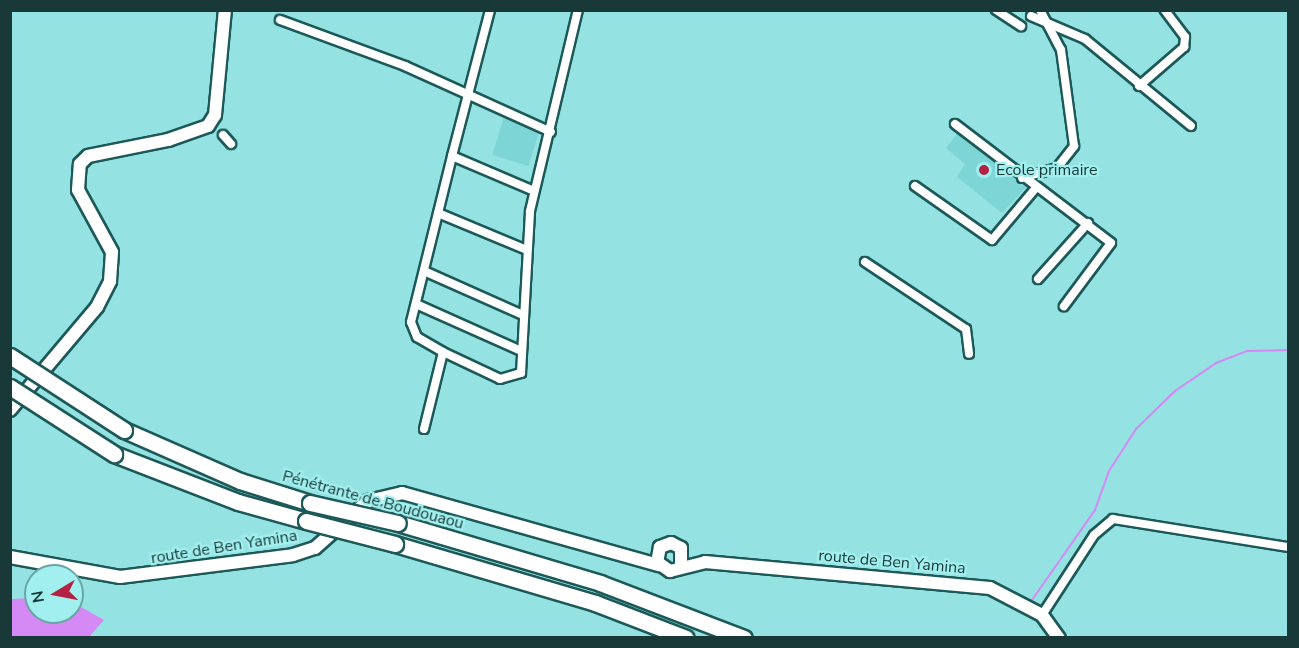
<!DOCTYPE html>
<meta charset="utf-8">
<style>
body{margin:0}
#map{position:relative;width:1299px;height:648px;overflow:hidden;background:#94e2e1;font-family:"Nunito Sans",sans-serif}
div>[style]{position:absolute}
.built>*{inset:0;background:#7ed5d5;transform-origin:0 0}
.water>*{inset:0;background:#d489f5}
.stream>*{height:2px;margin:-1px;padding:0 1px;transform-origin:1px;border-radius:1px;background:#d489f5}
.roads{filter:drop-shadow(2px 0 #1d5959) drop-shadow(-2px 0 #1d5959) drop-shadow(0 2px #1d5959) drop-shadow(0 -2px #1d5959)}
.street>*{height:8px;margin:-4px;padding:0 4px;transform-origin:4px;border-radius:4px;background:#fff}
.secondary>*{height:12px;margin:-6px;padding:0 6px;transform-origin:6px;border-radius:6px;background:#fff}
.highway>*{height:15px;margin:-7.5px;padding:0 7.5px;transform-origin:7.5px;border-radius:7.5px;background:#fff}
.bridges{filter:drop-shadow(2px 0 #1d5959) drop-shadow(-2px 0 #1d5959) drop-shadow(0 2px #1d5959) drop-shadow(0 -2px #1d5959)}
.highway-bridge>*{height:15px;margin:-7.5px;padding:0 7.5px;transform-origin:7.5px;border-radius:7.5px;background:#fff}
.dots>*{width:16px;height:16px;translate:-50% -50%;box-sizing:border-box;border:3px solid #a1efee;border-radius:50%}
span{translate:-50% -50%;white-space:nowrap;text-align:center;line-height:1.15;-webkit-text-stroke:4.5px #a1efee;paint-order:stroke}
.poi-label{font-size:16px;color:#193939}
.left{translate:0 -50%;text-align:left}
.street-label{font-size:16px;color:#193939}
.frame{position:absolute;inset:0;border:12px solid #193939;pointer-events:none}
.north{position:absolute;left:24px;top:564px;width:60px;height:60px;box-sizing:border-box;background:#a1efee;border:2px solid #6ba6a6;border-radius:50%;rotate:260deg;font-size:16px;font-weight:700;line-height:24px;text-align:center;color:#193939}
.north::after{content:'';display:block;margin:auto;width:21px;height:27px;background:#b42142;clip-path:polygon(50% 0,100% 100%,50% 72%,0 100%)}
</style>
<div id="map">
<div class="built">
<div style="left:506px;top:110px;width:38px;height:47px;rotate:17deg"></div>
<div style="clip-path:polygon(960px 130px,1026px 187px,1002px 213px,957px 177px,965px 164px,946px 148px)"></div>
</div>
<div class="water">
<div style="clip-path:polygon(36px 598px,36px 612px,72px 612px,72px 602px,104px 620px,89px 637px,11px 637px,11px 599px)"></div>
</div>
<div class="stream">
<div style="left:1032px;top:600px;width:110px;rotate:-55deg"></div>
<div style="left:1095px;top:510px;width:41px;rotate:-70.3deg"></div>
<div style="left:1109px;top:471px;width:50px;rotate:-57.3deg"></div>
<div style="left:1136px;top:429px;width:54px;rotate:-44.3deg"></div>
<div style="left:1175px;top:391px;width:50px;rotate:-34.3deg"></div>
<div style="left:1216px;top:363px;width:33px;rotate:-21deg"></div>
<div style="left:1247px;top:351px;width:41px;rotate:-1.4deg"></div>
</div>
<div class="roads">
<div class="street">
<div style="left:996px;top:10px;width:30px;rotate:33deg"></div>
<div style="left:1031px;top:16px;width:59px;rotate:23.1deg"></div>
<div style="left:1085px;top:39px;width:137px;rotate:39.4deg"></div>
<div style="left:280px;top:20px;width:133px;rotate:20.2deg"></div>
<div style="left:405px;top:66px;width:160px;rotate:24.3deg"></div>
<div style="left:1139px;top:86px;width:60px;rotate:-40.9deg"></div>
<div style="left:1184px;top:47px;width:10px;rotate:-84deg"></div>
<div style="left:1185px;top:37px;width:34px;rotate:-127deg"></div>
<div style="left:955px;top:124px;width:196px;rotate:37.3deg"></div>
<div style="left:1111px;top:243px;width:79px;rotate:126.7deg"></div>
<div style="left:223px;top:135px;width:12px;rotate:48deg"></div>
<div style="left:452px;top:156px;width:151px;rotate:-75.4deg"></div>
<div style="left:1022px;top:178px;width:36px;rotate:-16deg"></div>
<div style="left:1057px;top:168px;width:28px;rotate:-52deg"></div>
<div style="left:1074px;top:146px;width:97px;rotate:-97.7deg"></div>
<div style="left:1061px;top:50px;width:45px;rotate:-117.7deg"></div>
<div style="left:915px;top:186px;width:94px;rotate:35deg"></div>
<div style="left:992px;top:240px;width:67px;rotate:-49.9deg"></div>
<div style="left:438px;top:213px;width:96px;rotate:22.6deg"></div>
<div style="left:865px;top:262px;width:121px;rotate:33.6deg"></div>
<div style="left:966px;top:329px;width:25px;rotate:83deg"></div>
<div style="left:424px;top:271px;width:108px;rotate:24deg"></div>
<div style="left:1038px;top:279px;width:75px;rotate:-48.2deg"></div>
<div style="left:416px;top:304px;width:115px;rotate:24.1deg"></div>
<div style="left:443px;top:352px;width:30px;rotate:-150deg"></div>
<div style="left:417px;top:337px;width:16px;rotate:-112deg"></div>
<div style="left:411px;top:322px;width:171px;rotate:-76.1deg"></div>
<div style="left:452px;top:156px;width:89px;rotate:23.1deg"></div>
<div style="left:424px;top:429px;width:79px;rotate:-76.1deg"></div>
<div style="left:443px;top:352px;width:63px;rotate:25.3deg"></div>
<div style="left:500px;top:379px;width:22px;rotate:-16deg"></div>
<div style="left:521px;top:373px;width:162px;rotate:-86.8deg"></div>
<div style="left:530px;top:211px;width:207px;rotate:-76.6deg"></div>
<div style="left:1042px;top:615px;width:95px;rotate:-57deg"></div>
<div style="left:1094px;top:535px;width:25px;rotate:-40deg"></div>
<div style="left:1113px;top:519px;width:177px;rotate:9.1deg"></div>
</div>
<div class="secondary">
<div style="left:10px;top:410px;width:135px;rotate:-49.8deg"></div>
<div style="left:97px;top:307px;width:29px;rotate:-63deg"></div>
<div style="left:110px;top:281px;width:29px;rotate:-86deg"></div>
<div style="left:112px;top:252px;width:71px;rotate:-118.7deg"></div>
<div style="left:78px;top:190px;width:26px;rotate:-86deg"></div>
<div style="left:80px;top:164px;width:11px;rotate:-45deg"></div>
<div style="left:88px;top:156px;width:82px;rotate:-11.3deg"></div>
<div style="left:168px;top:140px;width:42px;rotate:-19.3deg"></div>
<div style="left:208px;top:126px;width:13px;rotate:-58deg"></div>
<div style="left:215px;top:115px;width:105px;rotate:-84.6deg"></div>
<div style="left:10px;top:557px;width:112px;rotate:10.3deg"></div>
<div style="left:120px;top:577px;width:174px;rotate:-7.2deg"></div>
<div style="left:293px;top:555px;width:23px;rotate:-18deg"></div>
<div style="left:315px;top:548px;width:71px;rotate:-41.6deg"></div>
<div style="left:368px;top:501px;width:35px;rotate:-13deg"></div>
<div style="left:402px;top:493px;width:267px;rotate:15.7deg"></div>
<div style="left:681px;top:566px;width:18px;rotate:-90deg"></div>
<div style="left:681px;top:548px;width:11px;rotate:-153deg"></div>
<div style="left:671px;top:543px;width:12px;rotate:160deg"></div>
<div style="left:660px;top:547px;width:15px;rotate:101deg"></div>
<div style="left:657px;top:562px;width:16px;rotate:35deg"></div>
<div style="left:670px;top:571px;width:36px;rotate:-14deg"></div>
<div style="left:705px;top:562px;width:286px;rotate:5.2deg"></div>
<div style="left:990px;top:588px;width:59px;rotate:27.4deg"></div>
<div style="left:1042px;top:615px;width:29px;rotate:54deg"></div>
</div>
<div class="highway">
<div style="left:124px;top:430px;width:127px;rotate:23.7deg"></div>
<div style="left:240px;top:481px;width:73px;rotate:17.4deg"></div>
<div style="left:114px;top:454px;width:133px;rotate:21.2deg"></div>
<div style="left:238px;top:502px;width:71px;rotate:15.6deg"></div>
<div style="left:398px;top:523px;width:211px;rotate:16.5deg"></div>
<div style="left:600px;top:583px;width:154px;rotate:20.9deg"></div>
<div style="left:395px;top:544px;width:209px;rotate:16.4deg"></div>
<div style="left:595px;top:603px;width:97px;rotate:21deg"></div>
</div>
</div>
<div class="bridges">
<div class="highway-bridge">
<div style="left:10px;top:356px;width:136px;rotate:33deg"></div>
<div style="left:10px;top:387px;width:124px;rotate:32.8deg"></div>
<div style="left:310px;top:503px;width:90px;rotate:12.8deg"></div>
<div style="left:306px;top:521px;width:92px;rotate:14.5deg"></div>
</div>
</div>
<div class="dots">
<div style="left:984px;top:170px;background:#b42142"></div>
</div>
<div class="poi-label">
<span class="left" style="left:996px;top:170px">Ecole primaire</span>
</div>
<div class="street-label">
<span style="left:373px;top:500px;rotate:15deg">Pénétrante de Boudouaou</span>
<span style="left:224px;top:547px;rotate:-9deg">route de Ben Yamina</span>
<span style="left:892px;top:562px;rotate:5deg">route de Ben Yamina</span>
</div>
<div class="frame"></div>
<div class="north">N</div>
</div>
